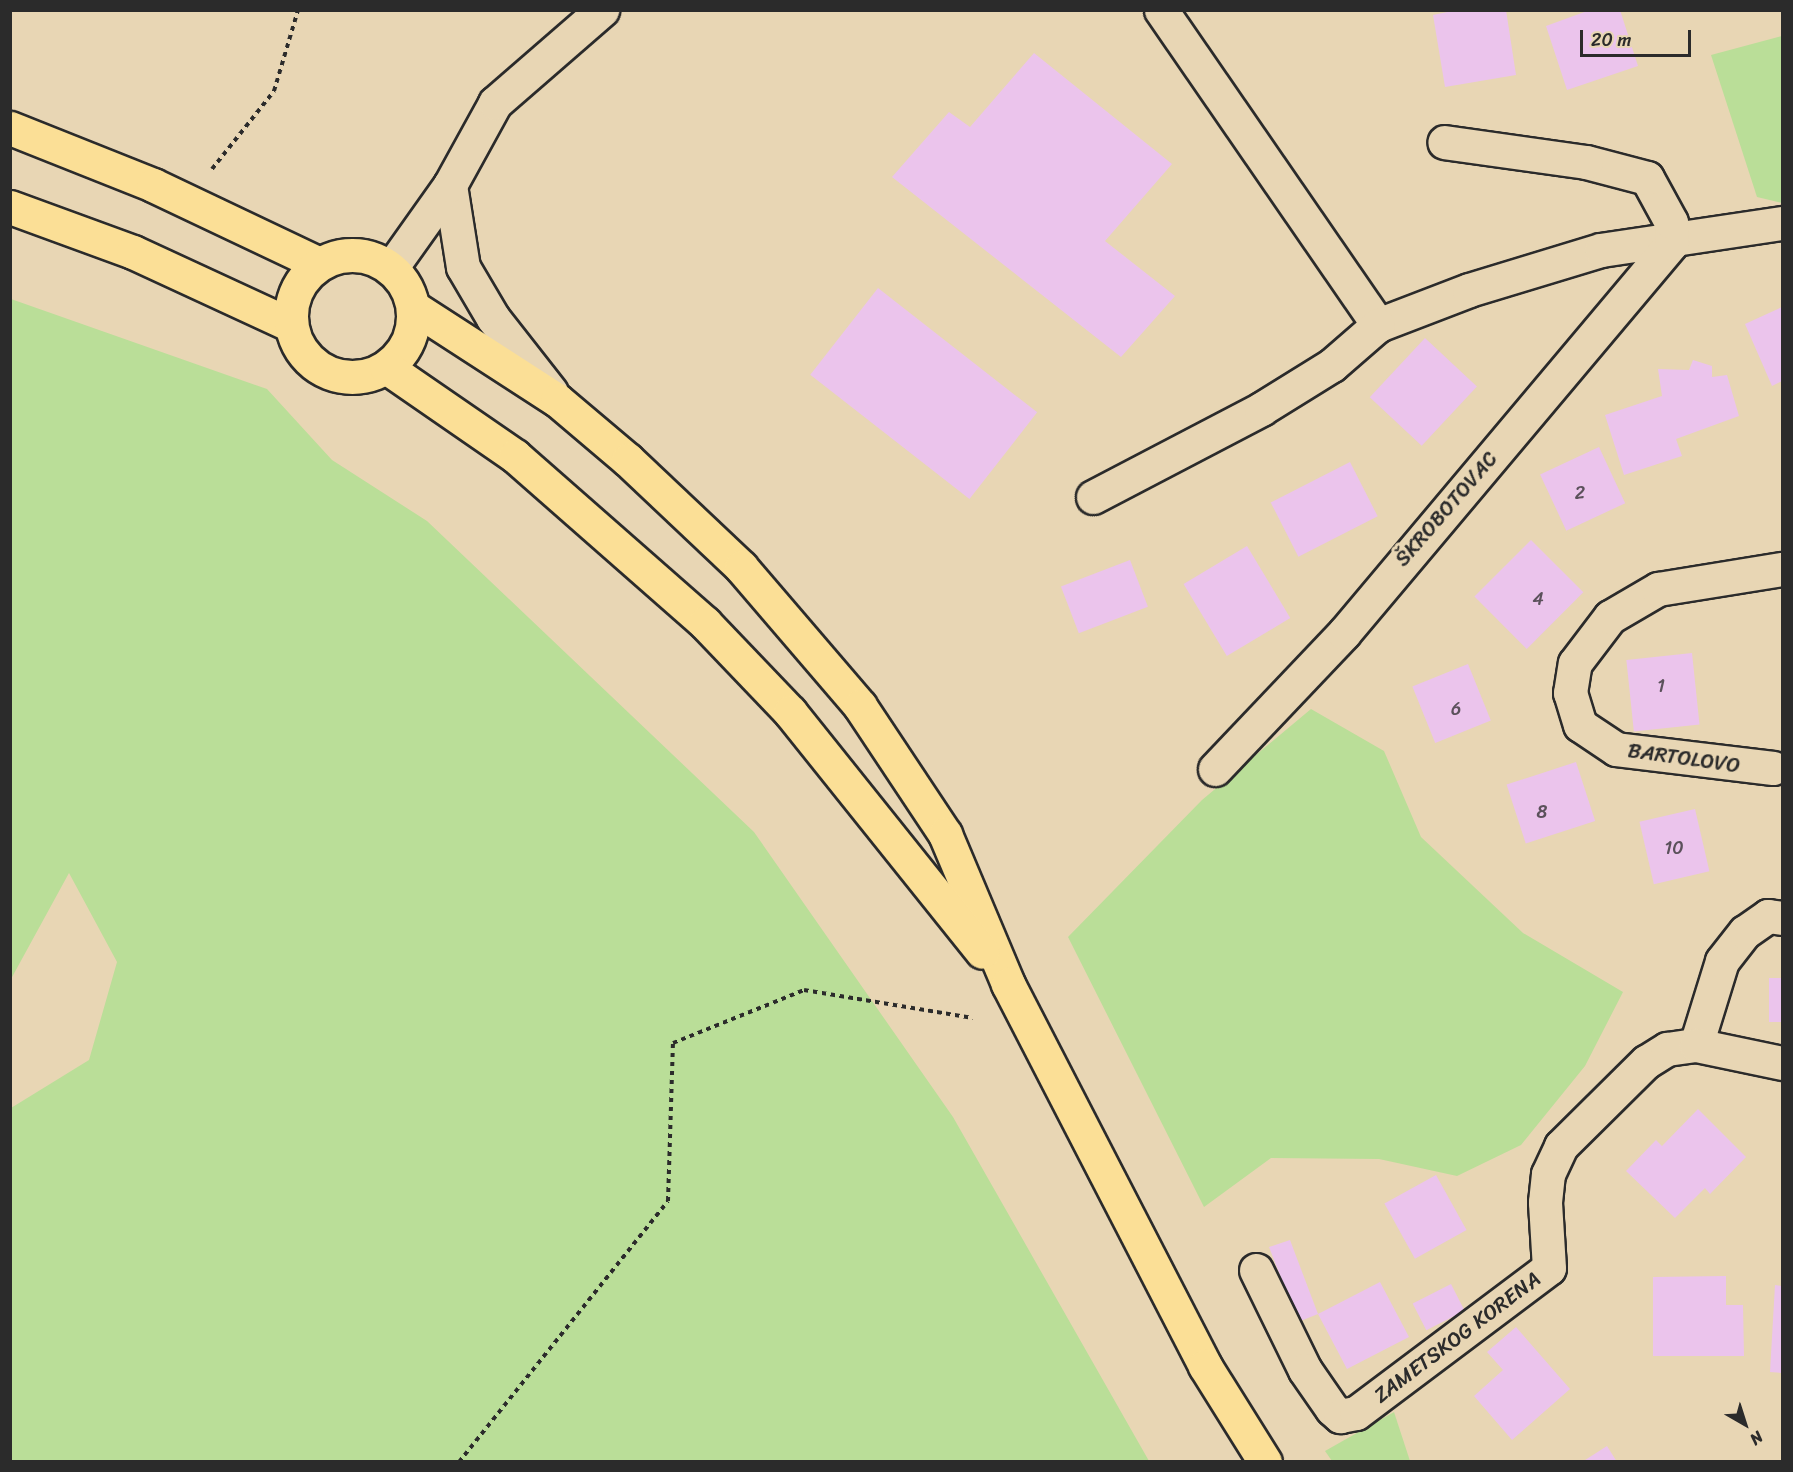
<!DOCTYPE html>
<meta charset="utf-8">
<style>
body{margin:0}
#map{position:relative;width:1793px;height:1472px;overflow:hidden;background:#e8d6b4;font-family:Sriracha,sans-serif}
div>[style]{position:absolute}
.green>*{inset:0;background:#bade98}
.building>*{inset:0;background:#ebc4ec;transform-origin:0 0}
.path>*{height:4px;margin-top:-2px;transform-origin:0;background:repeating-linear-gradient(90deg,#2b2b2b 0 4.5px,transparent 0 9px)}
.roads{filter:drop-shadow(2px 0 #2b2b2b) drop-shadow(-2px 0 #2b2b2b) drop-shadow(0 2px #2b2b2b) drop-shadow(0 -2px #2b2b2b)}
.minor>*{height:33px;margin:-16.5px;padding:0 16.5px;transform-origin:16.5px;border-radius:16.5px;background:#e8d6b4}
.major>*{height:33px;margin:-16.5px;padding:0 16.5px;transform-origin:16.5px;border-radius:16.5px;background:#fbdf96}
.major>.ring{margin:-16.5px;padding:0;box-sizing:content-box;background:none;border:33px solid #fbdf96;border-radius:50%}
span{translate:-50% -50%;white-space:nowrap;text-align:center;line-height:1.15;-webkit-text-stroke:6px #e8d6b4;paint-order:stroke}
.number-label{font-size:18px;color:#5b515b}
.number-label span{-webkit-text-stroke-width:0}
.street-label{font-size:21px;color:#2b2b2b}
.frame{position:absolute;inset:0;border:12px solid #2b2b2b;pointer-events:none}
.north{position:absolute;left:1715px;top:1394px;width:60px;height:60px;-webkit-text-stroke:4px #e8d6b4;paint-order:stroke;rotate:141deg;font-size:16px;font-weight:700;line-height:24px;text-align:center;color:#2b2b2b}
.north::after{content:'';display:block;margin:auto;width:21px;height:27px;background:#2b2b2b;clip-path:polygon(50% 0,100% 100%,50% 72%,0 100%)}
.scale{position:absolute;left:1580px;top:30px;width:111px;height:27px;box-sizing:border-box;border:3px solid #2b2b2b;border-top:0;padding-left:8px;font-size:18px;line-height:21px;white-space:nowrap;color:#2b2b2b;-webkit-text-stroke:4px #e8d6b4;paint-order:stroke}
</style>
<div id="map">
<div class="green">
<div style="clip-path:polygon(1782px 36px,1782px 203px,1757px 197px,1711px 55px)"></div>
<div style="clip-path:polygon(11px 299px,267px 389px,332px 460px,427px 521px,754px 832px,953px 1117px,1149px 1461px,11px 1461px,11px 1108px,89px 1060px,117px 962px,69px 873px,11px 979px)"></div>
<div style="clip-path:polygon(1311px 709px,1384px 751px,1421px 837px,1523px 933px,1623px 992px,1585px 1066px,1521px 1145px,1457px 1176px,1379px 1159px,1271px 1158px,1204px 1207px,1068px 937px,1202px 800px)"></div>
<div style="clip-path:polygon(1394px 1412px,1410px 1461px,1332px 1461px,1325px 1451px)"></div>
</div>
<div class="building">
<div style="clip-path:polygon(1457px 10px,1506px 10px,1516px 75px,1445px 87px,1433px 15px)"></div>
<div style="clip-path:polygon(1590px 10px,1620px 10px,1638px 66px,1567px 90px,1546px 26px)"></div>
<div style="clip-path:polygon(1034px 53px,1172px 164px,1105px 241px,1175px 296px,1121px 357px,892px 177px,949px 112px,970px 127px)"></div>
<div style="left:878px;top:288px;width:202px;height:110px;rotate:38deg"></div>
<div style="clip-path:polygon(1782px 307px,1782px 381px,1772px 386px,1745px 324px)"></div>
<div style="left:1425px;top:338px;width:71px;height:81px;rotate:43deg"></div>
<div style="clip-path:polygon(1693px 360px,1712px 366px,1712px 377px,1727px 375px,1739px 416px,1676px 439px,1682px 456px,1624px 475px,1605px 415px,1662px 396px,1658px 369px,1689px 370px)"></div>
<div style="left:1599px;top:447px;width:62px;height:65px;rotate:65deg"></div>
<div style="left:1350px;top:462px;width:61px;height:89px;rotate:63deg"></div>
<div style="left:1531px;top:540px;width:74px;height:80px;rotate:45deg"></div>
<div style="left:1247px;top:546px;width:84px;height:74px;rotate:59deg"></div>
<div style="left:1130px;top:560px;width:50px;height:74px;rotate:69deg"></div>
<div style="left:1692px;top:653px;width:72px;height:66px;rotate:84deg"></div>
<div style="left:1468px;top:664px;width:61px;height:60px;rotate:68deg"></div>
<div style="left:1576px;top:762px;width:62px;height:73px;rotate:72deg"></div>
<div style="left:1695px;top:809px;width:64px;height:57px;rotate:77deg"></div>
<div style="left:1782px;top:978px;width:44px;height:13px;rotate:90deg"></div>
<div style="clip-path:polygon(1698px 1109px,1746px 1157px,1710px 1194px,1705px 1188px,1675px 1218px,1626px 1171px,1656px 1140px,1662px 1146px)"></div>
<div style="left:1436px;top:1175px;width:63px;height:59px;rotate:61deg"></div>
<div style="clip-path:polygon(1290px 1240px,1318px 1314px,1380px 1282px,1409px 1337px,1347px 1369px,1318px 1314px,1298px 1322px,1269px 1247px)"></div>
<div style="clip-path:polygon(1726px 1276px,1726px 1305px,1743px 1305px,1744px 1356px,1653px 1356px,1653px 1277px)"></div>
<div style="left:1451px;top:1284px;width:30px;height:43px;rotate:63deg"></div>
<div style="clip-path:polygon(1775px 1285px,1782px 1286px,1782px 1373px,1770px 1372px)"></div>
<div style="clip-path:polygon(1516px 1327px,1570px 1389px,1512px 1440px,1474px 1396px,1503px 1370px,1487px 1352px)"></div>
<div style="clip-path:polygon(1607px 1446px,1617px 1462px,1582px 1462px)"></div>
</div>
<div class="path">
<div style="left:212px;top:169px;width:100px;rotate:-51.5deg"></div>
<div style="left:274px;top:91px;width:84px;rotate:-73.5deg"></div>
<div style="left:459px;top:1462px;width:334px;rotate:-51.3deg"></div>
<div style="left:668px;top:1201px;width:158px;rotate:-88.2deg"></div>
<div style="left:673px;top:1043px;width:141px;rotate:-22deg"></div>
<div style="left:804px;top:990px;width:171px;rotate:9.4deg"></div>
</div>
<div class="roads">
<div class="minor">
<div style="left:1161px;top:10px;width:383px;rotate:55.4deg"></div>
<div style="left:1378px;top:325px;width:97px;rotate:-21deg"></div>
<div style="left:1469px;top:290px;width:138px;rotate:-16.9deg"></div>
<div style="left:1601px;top:250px;width:183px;rotate:-8.5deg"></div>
<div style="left:450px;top:185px;width:83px;rotate:81deg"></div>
<div style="left:463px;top:267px;width:59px;rotate:59.5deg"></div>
<div style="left:493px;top:318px;width:94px;rotate:51.9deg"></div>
<div style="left:391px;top:268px;width:102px;rotate:-54.6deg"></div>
<div style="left:450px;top:185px;width:94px;rotate:-61.2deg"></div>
<div style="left:495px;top:103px;width:142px;rotate:-41deg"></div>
<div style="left:1093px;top:497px;width:190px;rotate:-27.6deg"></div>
<div style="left:1261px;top:409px;width:84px;rotate:-31.8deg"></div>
<div style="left:1332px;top:365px;width:61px;rotate:-41deg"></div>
<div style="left:1773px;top:768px;width:158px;rotate:-173.1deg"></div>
<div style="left:1616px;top:749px;width:43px;rotate:-146.3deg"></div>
<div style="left:1580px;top:725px;width:34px;rotate:-107deg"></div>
<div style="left:1570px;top:693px;width:30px;rotate:-81deg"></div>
<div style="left:1575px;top:663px;width:58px;rotate:-52.7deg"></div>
<div style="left:1610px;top:617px;width:56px;rotate:-30.3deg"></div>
<div style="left:1658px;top:589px;width:126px;rotate:-9.2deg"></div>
<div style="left:1215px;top:769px;width:187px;rotate:-46.5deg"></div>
<div style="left:1344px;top:633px;width:510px;rotate:-49.94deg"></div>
<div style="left:1672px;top:243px;width:21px;rotate:-93deg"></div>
<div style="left:1671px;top:222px;width:50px;rotate:-118.6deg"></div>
<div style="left:1647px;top:178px;width:63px;rotate:-165.3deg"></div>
<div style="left:1586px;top:162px;width:143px;rotate:-172deg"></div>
<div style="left:1696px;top:1045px;width:88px;rotate:-72.8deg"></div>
<div style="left:1722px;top:961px;width:37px;rotate:-52deg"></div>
<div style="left:1745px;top:932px;width:28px;rotate:-35deg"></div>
<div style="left:1768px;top:916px;width:14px;rotate:8deg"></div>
<div style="left:1256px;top:1270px;width:111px;rotate:63.9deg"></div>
<div style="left:1305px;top:1370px;width:47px;rotate:55.3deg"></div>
<div style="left:1332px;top:1409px;width:11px;rotate:41deg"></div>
<div style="left:1340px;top:1416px;width:16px;rotate:-11deg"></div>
<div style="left:1356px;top:1413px;width:241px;rotate:-36.9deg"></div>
<div style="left:1549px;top:1268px;width:66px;rotate:-93.5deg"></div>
<div style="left:1545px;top:1202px;width:28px;rotate:-84deg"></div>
<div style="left:1548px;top:1174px;width:31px;rotate:-65deg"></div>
<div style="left:1561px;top:1146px;width:120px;rotate:-44.7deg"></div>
<div style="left:1646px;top:1062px;width:25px;rotate:-32deg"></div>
<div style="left:1667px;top:1049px;width:29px;rotate:-8deg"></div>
<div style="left:1696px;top:1045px;width:88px;rotate:11.8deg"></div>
</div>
<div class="major">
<div style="left:10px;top:128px;width:154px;rotate:21.7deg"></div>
<div style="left:153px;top:185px;width:184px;rotate:25.4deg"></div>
<div style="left:10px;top:207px;width:131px;rotate:20.1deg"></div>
<div style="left:133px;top:252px;width:174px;rotate:24.8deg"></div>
<div class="ring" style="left:291px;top:255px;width:89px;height:89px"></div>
<div style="left:413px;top:307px;width:171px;rotate:32.9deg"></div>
<div style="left:557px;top:400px;width:93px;rotate:40.2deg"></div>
<div style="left:628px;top:460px;width:156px;rotate:43.4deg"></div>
<div style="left:741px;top:567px;width:183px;rotate:49.4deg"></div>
<div style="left:860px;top:706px;width:154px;rotate:56.4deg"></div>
<div style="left:945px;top:834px;width:163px;rotate:67.2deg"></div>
<div style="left:1008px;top:984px;width:430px;rotate:62.7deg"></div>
<div style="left:1205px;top:1366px;width:113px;rotate:58deg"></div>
<div style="left:386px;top:367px;width:157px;rotate:34.6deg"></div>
<div style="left:515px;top:456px;width:253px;rotate:41.3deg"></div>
<div style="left:705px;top:623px;width:123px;rotate:46.3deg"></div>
<div style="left:790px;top:712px;width:307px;rotate:51.3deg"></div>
</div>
</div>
<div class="number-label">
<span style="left:1580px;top:493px">2</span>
<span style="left:1538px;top:599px">4</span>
<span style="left:1661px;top:686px">1</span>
<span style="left:1456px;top:709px">6</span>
<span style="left:1542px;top:812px">8</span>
<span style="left:1674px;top:848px">10</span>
</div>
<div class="street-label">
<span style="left:1446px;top:509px;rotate:-49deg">ŠKROBOTOVAC</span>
<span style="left:1684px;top:758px;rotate:8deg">BARTOLOVO</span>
<span style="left:1457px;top:1337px;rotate:-37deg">ZAMETSKOG KORENA</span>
</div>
<div class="frame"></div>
<div class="north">N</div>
<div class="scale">20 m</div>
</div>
